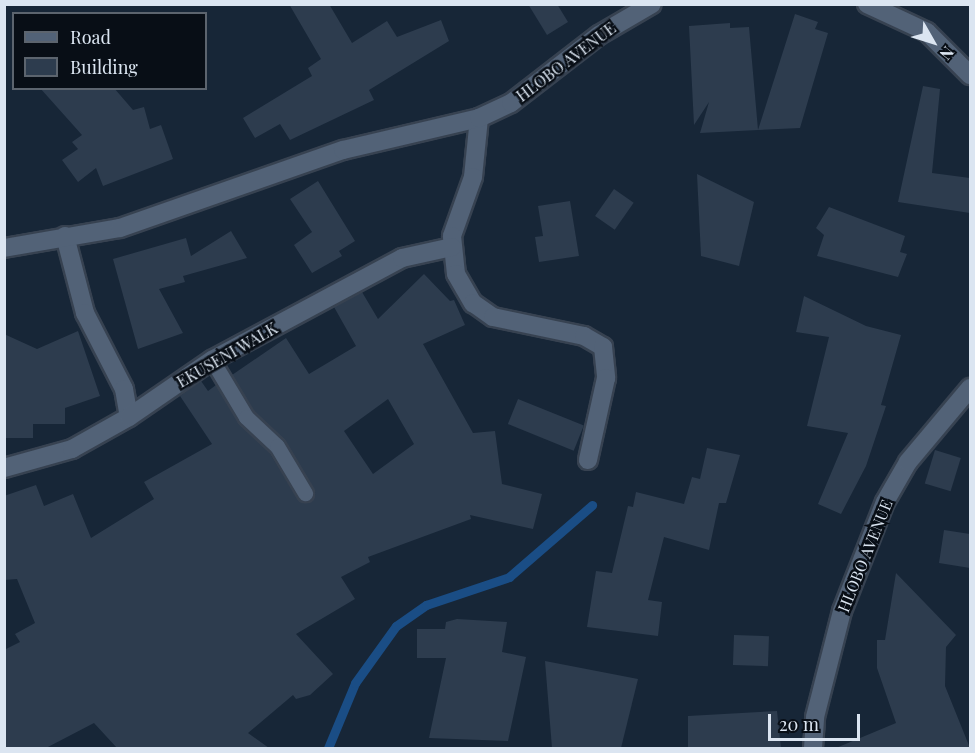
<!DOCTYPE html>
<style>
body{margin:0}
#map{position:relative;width:975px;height:753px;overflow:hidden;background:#172637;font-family:"Playfair Display",serif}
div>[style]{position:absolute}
.stream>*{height:9px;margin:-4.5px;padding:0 4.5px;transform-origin:4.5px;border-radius:4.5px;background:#1a4d85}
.building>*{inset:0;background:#2d3c4e;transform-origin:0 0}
.roads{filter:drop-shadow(2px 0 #374251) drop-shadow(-2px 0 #374251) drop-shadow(0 2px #374251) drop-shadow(0 -2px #374251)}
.service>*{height:15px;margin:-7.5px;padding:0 7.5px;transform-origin:7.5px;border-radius:7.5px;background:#526277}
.minor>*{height:18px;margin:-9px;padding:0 9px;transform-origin:9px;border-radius:9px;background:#526277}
span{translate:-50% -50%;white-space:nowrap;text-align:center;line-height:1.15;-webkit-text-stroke:5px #080e16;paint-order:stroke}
.street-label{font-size:16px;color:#dbe5f1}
.frame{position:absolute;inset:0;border:6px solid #dbe5f1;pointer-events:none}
.legend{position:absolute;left:12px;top:12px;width:195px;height:78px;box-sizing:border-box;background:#080e16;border:2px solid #5c646e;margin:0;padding:8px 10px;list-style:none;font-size:18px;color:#dbe5f1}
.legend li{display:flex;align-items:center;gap:12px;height:30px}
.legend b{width:30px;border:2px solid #5c646e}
.north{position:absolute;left:903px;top:12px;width:60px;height:60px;-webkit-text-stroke:4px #080e16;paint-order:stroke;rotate:129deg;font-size:16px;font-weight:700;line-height:24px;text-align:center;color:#dbe5f1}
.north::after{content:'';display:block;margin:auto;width:21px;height:27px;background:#dbe5f1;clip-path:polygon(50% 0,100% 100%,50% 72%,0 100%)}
.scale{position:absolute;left:768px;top:714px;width:92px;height:27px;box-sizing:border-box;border:3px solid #dbe5f1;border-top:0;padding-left:8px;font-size:18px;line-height:21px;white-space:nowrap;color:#dbe5f1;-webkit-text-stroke:4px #080e16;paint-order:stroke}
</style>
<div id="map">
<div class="stream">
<div style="left:328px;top:748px;width:70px;rotate:-67.4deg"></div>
<div style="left:355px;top:683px;width:70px;rotate:-54.3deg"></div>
<div style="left:396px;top:626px;width:37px;rotate:-35deg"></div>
<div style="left:426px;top:605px;width:88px;rotate:-18.6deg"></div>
<div style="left:509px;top:577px;width:110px;rotate:-40.9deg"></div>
</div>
<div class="building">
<div style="clip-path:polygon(289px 4px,329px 4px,352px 43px,387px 21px,397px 37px,441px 20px,449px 41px,369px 90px,374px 100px,290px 140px,280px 124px,255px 138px,243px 118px,312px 76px,308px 68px,321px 59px)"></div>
<div style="clip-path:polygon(528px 4px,557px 4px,568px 22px,547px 35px)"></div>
<div style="clip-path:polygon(795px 14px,818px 22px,815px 29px,828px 33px,800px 128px,758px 130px)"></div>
<div style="clip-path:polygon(730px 23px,730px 28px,749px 27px,758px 130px,700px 133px,709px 102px,694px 125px,689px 26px)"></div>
<div style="clip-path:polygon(923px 86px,940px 89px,932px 173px,970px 178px,970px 213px,898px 202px)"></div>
<div style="clip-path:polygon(40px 88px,114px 88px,133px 110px,144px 107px,150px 129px,161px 125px,173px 159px,103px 186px,96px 168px,78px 182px,62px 160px,78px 149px,72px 142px,82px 135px)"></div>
<div style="clip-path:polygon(697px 174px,754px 202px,739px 266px,701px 256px)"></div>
<div style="clip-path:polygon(318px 181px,355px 241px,339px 251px,342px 256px,312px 273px,294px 245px,312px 232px,290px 199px)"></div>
<div style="left:614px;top:189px;width:24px;height:33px;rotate:35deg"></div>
<div style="clip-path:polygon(570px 201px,579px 256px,539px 262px,535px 237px,543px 236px,538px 206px)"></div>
<div style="clip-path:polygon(829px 207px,905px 236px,900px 252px,907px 254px,898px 277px,817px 256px,824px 235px,816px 228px)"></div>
<div style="clip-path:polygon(231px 231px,247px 258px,183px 276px,185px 282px,159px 289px,183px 333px,138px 349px,113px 259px,186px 238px,191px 256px)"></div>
<div style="clip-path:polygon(evenodd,424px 274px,450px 301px,454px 300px,465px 325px,423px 344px,473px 433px,495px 431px,502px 484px,542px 494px,533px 529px,470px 515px,471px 519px,368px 557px,370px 562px,341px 577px,355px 599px,296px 634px,333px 674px,310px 695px,296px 699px,293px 695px,248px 733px,269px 748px,117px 748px,94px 723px,46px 748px,4px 748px,4px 650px,20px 642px,15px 634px,35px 623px,17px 579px,4px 580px,4px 496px,36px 485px,44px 506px,73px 494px,91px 538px,154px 499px,144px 482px,212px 444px,180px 396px,201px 381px,208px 391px,216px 385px,238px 422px,269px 452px,297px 498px,309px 502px,314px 489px,285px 441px,254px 411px,232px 375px,286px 338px,309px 374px,356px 346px,334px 307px,362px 292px,378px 319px,424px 274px,388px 399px,414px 444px,373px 474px,344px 431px,388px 399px)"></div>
<div style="clip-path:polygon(804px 296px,866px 326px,901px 335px,881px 405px,886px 406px,866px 466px,841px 514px,818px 504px,848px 433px,807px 426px,829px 337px,796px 332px)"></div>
<div style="clip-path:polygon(78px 331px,100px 396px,65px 408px,65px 424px,33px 424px,33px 438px,4px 438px,4px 334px,37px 349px)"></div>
<div style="left:518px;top:399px;width:71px;height:27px;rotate:22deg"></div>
<div style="clip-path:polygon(707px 448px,740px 455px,726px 503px,719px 503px,709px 550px,664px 537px,648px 600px,662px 602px,658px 636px,587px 627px,596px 571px,612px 573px,628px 506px,633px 507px,636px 492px,684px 504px,692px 477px,700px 479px)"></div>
<div style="left:935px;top:450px;width:27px;height:35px;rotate:17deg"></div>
<div style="clip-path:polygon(944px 530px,970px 534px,970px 568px,939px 563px)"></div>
<div style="clip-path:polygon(896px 573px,956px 635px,946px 647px,945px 686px,970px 748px,836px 748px,896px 723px,877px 668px,877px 640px,885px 640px)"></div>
<div style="clip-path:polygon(457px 619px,507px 622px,502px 652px,526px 657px,508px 741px,429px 738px,446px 658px,417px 658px,417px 629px,445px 629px,446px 622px)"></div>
<div style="left:734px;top:635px;width:35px;height:30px;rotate:2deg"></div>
<div style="clip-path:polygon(545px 661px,638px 679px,621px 748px,552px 748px)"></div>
<div style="clip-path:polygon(777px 711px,781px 748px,688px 748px,688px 716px)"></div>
</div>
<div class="roads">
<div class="service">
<div style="left:212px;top:360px;width:66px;rotate:59.2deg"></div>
<div style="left:246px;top:417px;width:42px;rotate:43.1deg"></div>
<div style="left:277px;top:446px;width:55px;rotate:59.2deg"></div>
</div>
<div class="minor">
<div style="left:867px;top:4px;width:66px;rotate:25deg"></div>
<div style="left:927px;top:32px;width:61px;rotate:45deg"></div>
<div style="left:479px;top:118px;width:59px;rotate:95.8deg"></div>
<div style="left:473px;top:177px;width:63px;rotate:109.6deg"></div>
<div style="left:452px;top:236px;width:38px;rotate:84deg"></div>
<div style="left:456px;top:274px;width:34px;rotate:60deg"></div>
<div style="left:473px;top:303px;width:24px;rotate:35deg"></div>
<div style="left:493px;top:317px;width:93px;rotate:11.8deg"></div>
<div style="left:584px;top:336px;width:22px;rotate:30deg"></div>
<div style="left:603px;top:347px;width:31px;rotate:84deg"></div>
<div style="left:606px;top:378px;width:84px;rotate:102.4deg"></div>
<div style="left:65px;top:236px;width:80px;rotate:75.4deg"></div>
<div style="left:85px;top:313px;width:85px;rotate:62.8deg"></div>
<div style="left:124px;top:389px;width:28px;rotate:80deg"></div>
<div style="left:4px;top:248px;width:118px;rotate:-9.8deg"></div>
<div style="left:120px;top:228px;width:236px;rotate:-19.3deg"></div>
<div style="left:343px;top:150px;width:140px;rotate:-13.2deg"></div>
<div style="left:479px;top:118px;width:35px;rotate:-25deg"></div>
<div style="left:511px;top:103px;width:111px;rotate:-37.7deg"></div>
<div style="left:599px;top:35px;width:61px;rotate:-30.3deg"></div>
<div style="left:4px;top:468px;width:71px;rotate:-15.6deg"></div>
<div style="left:72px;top:449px;width:65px;rotate:-29.3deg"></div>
<div style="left:129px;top:417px;width:101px;rotate:-34.5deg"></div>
<div style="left:212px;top:360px;width:216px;rotate:-28.2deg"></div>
<div style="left:402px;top:258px;width:51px;rotate:-12.4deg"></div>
<div style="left:813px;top:748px;width:31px;rotate:-86deg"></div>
<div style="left:815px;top:717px;width:109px;rotate:-75.7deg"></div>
<div style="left:842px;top:611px;width:117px;rotate:-68.5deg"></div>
<div style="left:885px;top:502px;width:46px;rotate:-60.1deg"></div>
<div style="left:908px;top:462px;width:97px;rotate:-50deg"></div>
</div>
</div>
<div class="street-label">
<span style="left:566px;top:62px;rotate:-37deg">HLOBO AVENUE</span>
<span style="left:227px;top:355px;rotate:-30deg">EKUSENI WALK</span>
<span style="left:865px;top:556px;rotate:-68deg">HLOBO AVENUE</span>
</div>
<div class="frame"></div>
<ul class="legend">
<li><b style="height:8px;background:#526277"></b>Road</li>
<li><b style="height:16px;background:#2d3c4e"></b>Building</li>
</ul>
<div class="north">N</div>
<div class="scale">20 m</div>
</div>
